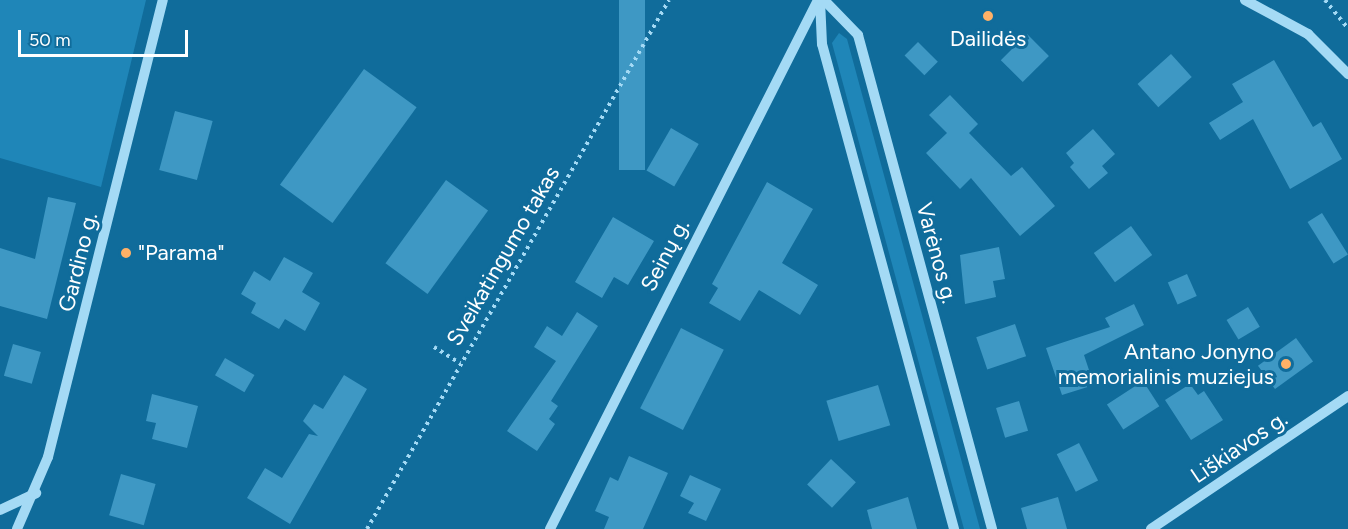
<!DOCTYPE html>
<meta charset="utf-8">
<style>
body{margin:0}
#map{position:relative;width:1348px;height:529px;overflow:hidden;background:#106c9b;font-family:Figtree,sans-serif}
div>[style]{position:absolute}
.green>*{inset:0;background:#1f86b8}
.building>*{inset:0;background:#3e98c4;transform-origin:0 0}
.path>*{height:4px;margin-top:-2px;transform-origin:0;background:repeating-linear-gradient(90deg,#a4daf5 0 3px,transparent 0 7.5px)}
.minor>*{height:10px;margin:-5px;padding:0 5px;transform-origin:5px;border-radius:5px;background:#a4daf5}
.dots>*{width:16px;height:16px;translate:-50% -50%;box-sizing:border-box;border:3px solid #106c9b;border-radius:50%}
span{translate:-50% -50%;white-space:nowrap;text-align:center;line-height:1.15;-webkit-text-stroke:6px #106c9b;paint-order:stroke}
.poi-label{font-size:22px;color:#fff}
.left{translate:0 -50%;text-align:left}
.right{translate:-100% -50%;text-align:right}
.street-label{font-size:22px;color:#fff}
.scale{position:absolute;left:18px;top:30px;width:170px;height:27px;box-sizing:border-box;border:3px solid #fff;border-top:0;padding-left:8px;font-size:18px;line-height:21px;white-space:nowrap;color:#fff;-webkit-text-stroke:4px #106c9b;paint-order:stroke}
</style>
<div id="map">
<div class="green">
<div style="clip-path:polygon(0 0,146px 0,101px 187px,0 158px)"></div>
<div style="clip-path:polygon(839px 33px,847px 39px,980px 529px,964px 529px,832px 43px)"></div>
</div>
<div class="building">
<div style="left:619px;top:0;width:26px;height:170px"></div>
<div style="left:1027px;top:34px;width:31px;height:37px;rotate:45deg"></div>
<div style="left:918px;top:42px;width:28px;height:19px;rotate:45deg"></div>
<div style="left:1171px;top:54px;width:31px;height:45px;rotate:48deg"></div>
<div style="clip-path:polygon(1274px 60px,1313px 127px,1321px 122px,1342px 159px,1290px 189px,1253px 119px,1220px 140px,1209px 123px,1243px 102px,1232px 84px)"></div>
<div style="left:364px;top:69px;width:65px;height:143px;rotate:36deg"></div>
<div style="clip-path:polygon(950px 95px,978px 124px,969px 133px,1011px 176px,1022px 167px,1055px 206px,1020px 236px,971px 178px,960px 189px,926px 153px,947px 133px,929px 115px)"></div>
<div style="left:175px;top:111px;width:39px;height:61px;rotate:15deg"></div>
<div style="left:671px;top:128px;width:32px;height:49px;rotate:30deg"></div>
<div style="clip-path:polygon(1093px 129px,1115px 154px,1102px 166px,1108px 173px,1089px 189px,1070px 167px,1074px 163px,1066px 153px)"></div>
<div style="left:446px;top:180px;width:52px;height:103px;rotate:36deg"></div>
<div style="clip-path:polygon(767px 182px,813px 209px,782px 263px,818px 285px,800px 315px,759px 290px,740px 321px,709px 303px,718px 288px,712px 284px)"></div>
<div style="clip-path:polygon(48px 197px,76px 203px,47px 319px,0 306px,0 248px,35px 259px)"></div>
<div style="left:1322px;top:213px;width:49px;height:17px;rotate:58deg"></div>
<div style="clip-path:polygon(613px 217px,654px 241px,628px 285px,614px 277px,602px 298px,575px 282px)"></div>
<div style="left:1131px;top:226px;width:36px;height:46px;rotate:54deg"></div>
<div style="clip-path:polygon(999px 247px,1005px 279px,993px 281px,996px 297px,965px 304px,960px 255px)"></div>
<div style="clip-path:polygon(284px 257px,313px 273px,302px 292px,320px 303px,305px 331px,285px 319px,279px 329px,251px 313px,256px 303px,241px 294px,254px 271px,270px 281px)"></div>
<div style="left:1187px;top:274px;width:24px;height:21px;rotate:66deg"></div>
<div style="clip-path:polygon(1134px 304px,1144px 325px,1084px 355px,1094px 385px,1062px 395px,1046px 348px,1110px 327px,1105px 318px)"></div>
<div style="left:1248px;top:307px;width:23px;height:25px;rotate:59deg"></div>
<div style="clip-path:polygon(577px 312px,598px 326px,551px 401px,558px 406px,549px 419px,555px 424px,537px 451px,507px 431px,556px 361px,534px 347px,547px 326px,562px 336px)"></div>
<div style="left:1015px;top:324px;width:34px;height:41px;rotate:71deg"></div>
<div style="left:681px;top:328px;width:48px;height:90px;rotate:27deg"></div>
<div style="left:1296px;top:338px;width:29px;height:47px;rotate:54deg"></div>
<div style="left:13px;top:344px;width:29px;height:33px;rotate:16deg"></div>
<div style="left:225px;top:358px;width:34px;height:20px;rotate:30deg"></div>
<div style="clip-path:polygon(344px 375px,367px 389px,290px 524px,247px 498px,265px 468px,282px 478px,309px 434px,318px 436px,303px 421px,314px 404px,323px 409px)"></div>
<div style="left:1143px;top:381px;width:30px;height:43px;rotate:57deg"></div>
<div style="clip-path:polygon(1190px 384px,1198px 395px,1204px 391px,1223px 420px,1191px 440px,1165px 400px)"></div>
<div style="left:878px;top:385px;width:42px;height:54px;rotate:73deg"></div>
<div style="clip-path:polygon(152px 394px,198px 406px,187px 448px,152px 439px,156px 423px,146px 421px)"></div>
<div style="left:1019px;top:401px;width:31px;height:24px;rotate:73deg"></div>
<div style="left:1079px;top:443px;width:42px;height:25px;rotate:63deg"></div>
<div style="clip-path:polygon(629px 456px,668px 473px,643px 529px,604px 529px,609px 517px,595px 511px,610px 477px,618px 481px)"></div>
<div style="left:831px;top:459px;width:34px;height:35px;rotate:43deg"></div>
<div style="left:121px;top:474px;width:36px;height:43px;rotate:16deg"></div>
<div style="clip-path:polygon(690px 475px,721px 489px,706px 521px,688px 513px,694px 503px,680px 496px)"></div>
<div style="clip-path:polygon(908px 497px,917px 529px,872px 529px,867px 510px)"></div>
<div style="clip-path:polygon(1058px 497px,1067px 529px,1027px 529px,1021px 508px)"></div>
</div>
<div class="path">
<div style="left:1325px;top:0;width:36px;rotate:51deg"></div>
<div style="left:434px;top:347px;width:31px;rotate:32deg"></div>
<div style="left:367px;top:529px;width:609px;rotate:-60.28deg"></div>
</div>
<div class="minor">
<div style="left:820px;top:0;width:44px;rotate:87.4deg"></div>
<div style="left:822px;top:44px;width:503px;rotate:74.77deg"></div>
<div style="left:824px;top:0;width:49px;rotate:45.8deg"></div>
<div style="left:858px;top:35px;width:512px;rotate:74.82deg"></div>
<div style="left:1245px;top:0;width:72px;rotate:28.4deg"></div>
<div style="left:1308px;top:34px;width:57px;rotate:45deg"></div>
<div style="left:0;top:510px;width:40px;rotate:-25deg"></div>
<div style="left:17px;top:529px;width:78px;rotate:-66.7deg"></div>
<div style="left:48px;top:457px;width:471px;rotate:-75.9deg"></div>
<div style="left:550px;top:529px;width:593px;rotate:-63.13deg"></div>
<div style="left:1151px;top:529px;width:238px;rotate:-34deg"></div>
</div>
<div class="dots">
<div style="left:988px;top:16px;background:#ffb167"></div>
<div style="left:126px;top:253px;background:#ffb167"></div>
<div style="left:1286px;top:364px;background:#ffb167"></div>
</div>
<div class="poi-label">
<span style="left:988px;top:39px">Dailidės</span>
<span class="left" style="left:138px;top:253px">"Parama"</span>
<span class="right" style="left:1274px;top:364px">Antano Jonyno<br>memorialinis muziejus</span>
</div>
<div class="street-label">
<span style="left:937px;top:253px;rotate:75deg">Varėnos g.</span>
<span style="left:665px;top:255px;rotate:-62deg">Seinų g.</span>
<span style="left:503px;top:256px;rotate:-60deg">Sveikatingumo takas</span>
<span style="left:78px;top:262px;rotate:-76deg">Gardino g.</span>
<span style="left:1239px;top:447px;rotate:-34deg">Liškiavos g.</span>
</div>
<div class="scale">50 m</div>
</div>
